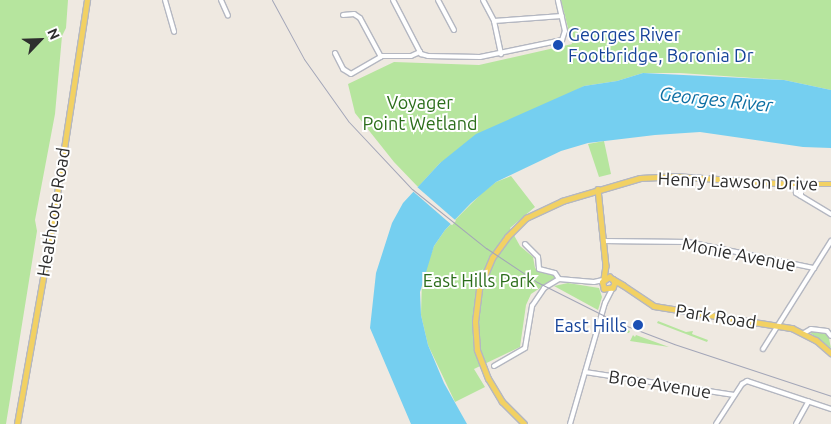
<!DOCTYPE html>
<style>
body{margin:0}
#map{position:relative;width:831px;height:424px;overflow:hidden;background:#efe9e1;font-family:Ubuntu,sans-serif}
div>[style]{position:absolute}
.green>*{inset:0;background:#b6e59e}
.water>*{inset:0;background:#75cff0}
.pier>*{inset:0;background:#efe9e1;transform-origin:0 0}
.roads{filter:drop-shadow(1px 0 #b4b7c1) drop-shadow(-1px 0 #b4b7c1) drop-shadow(0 1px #b4b7c1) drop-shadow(0 -1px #b4b7c1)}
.minor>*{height:4px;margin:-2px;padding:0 2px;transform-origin:2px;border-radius:2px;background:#fff}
.major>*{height:4.5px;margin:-2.25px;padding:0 2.25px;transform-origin:2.25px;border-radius:2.25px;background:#f2d163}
.rail>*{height:1px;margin:-0.5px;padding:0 0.5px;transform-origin:0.5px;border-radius:0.5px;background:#a3a6b8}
.dots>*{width:14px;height:14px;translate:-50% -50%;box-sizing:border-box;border:2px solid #fff;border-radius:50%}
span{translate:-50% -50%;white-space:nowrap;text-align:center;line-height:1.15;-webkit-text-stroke:4px #fff;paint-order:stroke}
.transit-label{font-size:18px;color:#164399}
.left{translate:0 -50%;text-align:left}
.right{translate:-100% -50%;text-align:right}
.park-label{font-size:18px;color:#2c6e1b}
.street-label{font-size:18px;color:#2e2e2e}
.water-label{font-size:19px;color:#0d6fa3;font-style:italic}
.north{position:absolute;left:15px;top:15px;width:50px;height:50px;-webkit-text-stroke:4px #fff;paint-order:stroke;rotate:66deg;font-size:14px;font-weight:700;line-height:20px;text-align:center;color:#2e2e2e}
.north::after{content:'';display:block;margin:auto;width:18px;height:22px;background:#2e2e2e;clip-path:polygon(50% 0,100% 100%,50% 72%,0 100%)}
</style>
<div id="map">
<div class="green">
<div style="clip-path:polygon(0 0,68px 0,66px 28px,62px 36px,55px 114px,35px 220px,37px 231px,6px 424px,0 424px)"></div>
<div style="clip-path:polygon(561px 0,831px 0,831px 90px,784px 80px,680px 73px,643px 73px,617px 81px,584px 86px,440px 163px,418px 187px,394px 162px,355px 113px,348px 84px,394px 62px,479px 65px,572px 44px)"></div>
<div style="clip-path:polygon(604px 141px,611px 174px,599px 177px,588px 144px)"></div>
<div style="clip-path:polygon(511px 176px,535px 207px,510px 228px,520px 246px,533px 257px,535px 268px,540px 272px,554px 275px,555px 278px,531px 294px,526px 305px,520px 347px,474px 369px,485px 387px,455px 402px,428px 345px,421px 315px,422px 279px,434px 246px,445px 230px,483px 192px,496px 182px)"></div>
<div style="clip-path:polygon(568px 283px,599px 288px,602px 297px,598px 310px,554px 286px)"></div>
<div style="clip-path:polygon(606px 321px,630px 331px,629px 333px,604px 329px)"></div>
<div style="clip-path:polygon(658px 321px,686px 332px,693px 331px,692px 334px,708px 340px,707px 342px,657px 323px)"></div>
<div style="clip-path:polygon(811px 331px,828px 334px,831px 348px,809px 332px)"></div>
<div style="clip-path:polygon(633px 335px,635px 337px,636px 335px,669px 347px,630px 341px)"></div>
</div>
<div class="water">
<div style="clip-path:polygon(643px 73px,784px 80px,831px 90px,831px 148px,803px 147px,700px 132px,655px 135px,588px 143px,561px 151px,496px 182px,471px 203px,445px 230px,434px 246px,420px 292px,421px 315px,428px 345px,444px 383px,467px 424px,411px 424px,370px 328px,376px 273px,392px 223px,403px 203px,440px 163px,476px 134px,584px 86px,617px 81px)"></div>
</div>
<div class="pier">
<div style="left:416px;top:186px;width:53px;height:6px;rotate:41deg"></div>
</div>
<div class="roads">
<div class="minor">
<div style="left:165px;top:0;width:33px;rotate:74deg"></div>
<div style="left:221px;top:0;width:17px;rotate:66deg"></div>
<div style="left:393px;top:0;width:61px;rotate:62.6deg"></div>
<div style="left:421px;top:54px;width:7px;rotate:16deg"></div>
<div style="left:428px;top:56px;width:52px;rotate:1.1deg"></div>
<div style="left:480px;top:57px;width:84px;rotate:-11.7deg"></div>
<div style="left:562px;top:40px;width:9px;rotate:-72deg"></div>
<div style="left:565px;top:31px;width:32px;rotate:-103deg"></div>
<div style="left:438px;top:0;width:34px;rotate:62deg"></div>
<div style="left:483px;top:0;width:24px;rotate:62deg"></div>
<div style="left:494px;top:21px;width:34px;rotate:78deg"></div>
<div style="left:343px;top:15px;width:11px;rotate:-5deg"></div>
<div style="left:354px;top:14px;width:7px;rotate:34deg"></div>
<div style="left:360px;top:18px;width:44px;rotate:61.7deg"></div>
<div style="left:494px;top:21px;width:68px;rotate:-4.2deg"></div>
<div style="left:335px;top:53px;width:18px;rotate:63deg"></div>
<div style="left:343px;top:69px;width:9px;rotate:32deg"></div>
<div style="left:351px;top:74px;width:36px;rotate:-30deg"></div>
<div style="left:382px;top:56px;width:29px"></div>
<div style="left:411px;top:56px;width:10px;rotate:-24deg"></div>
<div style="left:795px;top:184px;width:9px;rotate:84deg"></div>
<div style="left:796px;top:193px;width:41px;rotate:31deg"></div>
<div style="left:801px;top:184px;width:12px;rotate:90deg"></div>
<div style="left:603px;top:241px;width:85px;rotate:0.7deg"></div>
<div style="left:688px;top:242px;width:129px;rotate:11.7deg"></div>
<div style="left:525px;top:244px;width:18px;rotate:45deg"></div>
<div style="left:538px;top:257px;width:12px;rotate:85deg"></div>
<div style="left:539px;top:269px;width:16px;rotate:14deg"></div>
<div style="left:555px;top:273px;width:7px;rotate:56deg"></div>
<div style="left:804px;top:333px;width:8px;rotate:-30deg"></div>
<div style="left:811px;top:329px;width:16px;rotate:7deg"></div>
<div style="left:827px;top:331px;width:6px;rotate:51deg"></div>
<div style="left:763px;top:349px;width:128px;rotate:-57.8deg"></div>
<div style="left:494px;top:366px;width:36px;rotate:-30deg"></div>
<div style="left:525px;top:348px;width:43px;rotate:-80.5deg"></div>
<div style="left:532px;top:306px;width:22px;rotate:-56deg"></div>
<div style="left:544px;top:288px;width:17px;rotate:-31deg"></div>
<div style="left:559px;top:279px;width:35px;rotate:5deg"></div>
<div style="left:594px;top:282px;width:9px;rotate:-13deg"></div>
<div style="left:585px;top:372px;width:151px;rotate:8.8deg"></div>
<div style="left:570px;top:424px;width:126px;rotate:-73.9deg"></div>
<div style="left:605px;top:303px;width:16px;rotate:-63deg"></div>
<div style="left:716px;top:424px;width:48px;rotate:-57deg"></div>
<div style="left:742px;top:384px;width:6px;rotate:-31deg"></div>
<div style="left:747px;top:381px;width:89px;rotate:18.4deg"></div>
<div style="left:796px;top:424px;width:26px;rotate:-61deg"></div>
</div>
<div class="major">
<div style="left:598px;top:189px;width:77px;rotate:84.1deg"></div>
<div style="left:606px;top:266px;width:13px;rotate:99deg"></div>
<div style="left:613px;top:279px;width:4px;rotate:63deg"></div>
<div style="left:615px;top:283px;width:5px;rotate:112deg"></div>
<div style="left:613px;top:288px;width:9px;rotate:174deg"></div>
<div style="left:604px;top:289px;width:7px;rotate:-106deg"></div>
<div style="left:602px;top:282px;width:9px;rotate:-36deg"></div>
<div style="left:609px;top:277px;width:2px;rotate:27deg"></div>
<div style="left:611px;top:278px;width:14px;rotate:30deg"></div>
<div style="left:623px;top:285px;width:37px;rotate:34deg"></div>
<div style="left:654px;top:306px;width:140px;rotate:9.1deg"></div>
<div style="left:792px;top:328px;width:27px;rotate:27deg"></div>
<div style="left:816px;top:340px;width:20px;rotate:41deg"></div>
<div style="left:17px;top:424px;width:188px;rotate:-79.9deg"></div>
<div style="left:50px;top:239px;width:242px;rotate:-81.2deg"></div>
<div style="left:524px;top:424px;width:31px;rotate:-135deg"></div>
<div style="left:502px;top:402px;width:27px;rotate:-121deg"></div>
<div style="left:488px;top:379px;width:31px;rotate:-111deg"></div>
<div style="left:477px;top:350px;width:28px;rotate:-94deg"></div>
<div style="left:475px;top:322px;width:33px;rotate:-83deg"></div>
<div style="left:479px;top:289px;width:34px;rotate:-67deg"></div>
<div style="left:492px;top:258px;width:26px;rotate:-54deg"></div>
<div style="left:507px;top:237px;width:27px;rotate:-45deg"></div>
<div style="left:526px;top:218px;width:40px;rotate:-25deg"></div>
<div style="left:562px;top:201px;width:81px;rotate:-16.4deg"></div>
<div style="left:640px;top:178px;width:34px;rotate:-3deg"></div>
<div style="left:674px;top:176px;width:117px;rotate:3.9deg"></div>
<div style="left:791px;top:184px;width:40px"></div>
</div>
</div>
<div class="rail">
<div style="left:272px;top:0;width:67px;rotate:61.5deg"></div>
<div style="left:304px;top:59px;width:77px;rotate:54.5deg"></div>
<div style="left:349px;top:122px;width:92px;rotate:46.8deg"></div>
<div style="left:412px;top:189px;width:95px;rotate:38.6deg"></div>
<div style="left:486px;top:248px;width:61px;rotate:33.7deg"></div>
<div style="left:537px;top:282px;width:92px;rotate:26.6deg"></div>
<div style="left:619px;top:323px;width:59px;rotate:20.9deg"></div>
<div style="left:674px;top:344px;width:165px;rotate:18.3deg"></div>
</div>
<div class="dots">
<div style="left:558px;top:45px;background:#1a4fb4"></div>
<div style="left:638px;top:325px;background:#1a4fb4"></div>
</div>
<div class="transit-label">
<span class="left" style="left:568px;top:45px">Georges River<br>Footbridge, Boronia Dr</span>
<span class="right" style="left:627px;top:325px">East Hills</span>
</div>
<div class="park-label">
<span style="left:420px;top:113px">Voyager<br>Point Wetland</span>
<span style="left:479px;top:280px">East Hills Park</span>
</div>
<div class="street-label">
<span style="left:738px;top:181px;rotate:2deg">Henry Lawson Drive</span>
<span style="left:53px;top:212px;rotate:-81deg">Heathcote Road</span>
<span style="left:739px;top:254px;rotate:11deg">Monie Avenue</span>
<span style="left:716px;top:316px;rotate:9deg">Park Road</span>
<span style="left:660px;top:384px;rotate:9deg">Broe Avenue</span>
</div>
<div class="water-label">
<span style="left:716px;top:100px;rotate:6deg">Georges River</span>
</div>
<div class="north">N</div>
</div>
